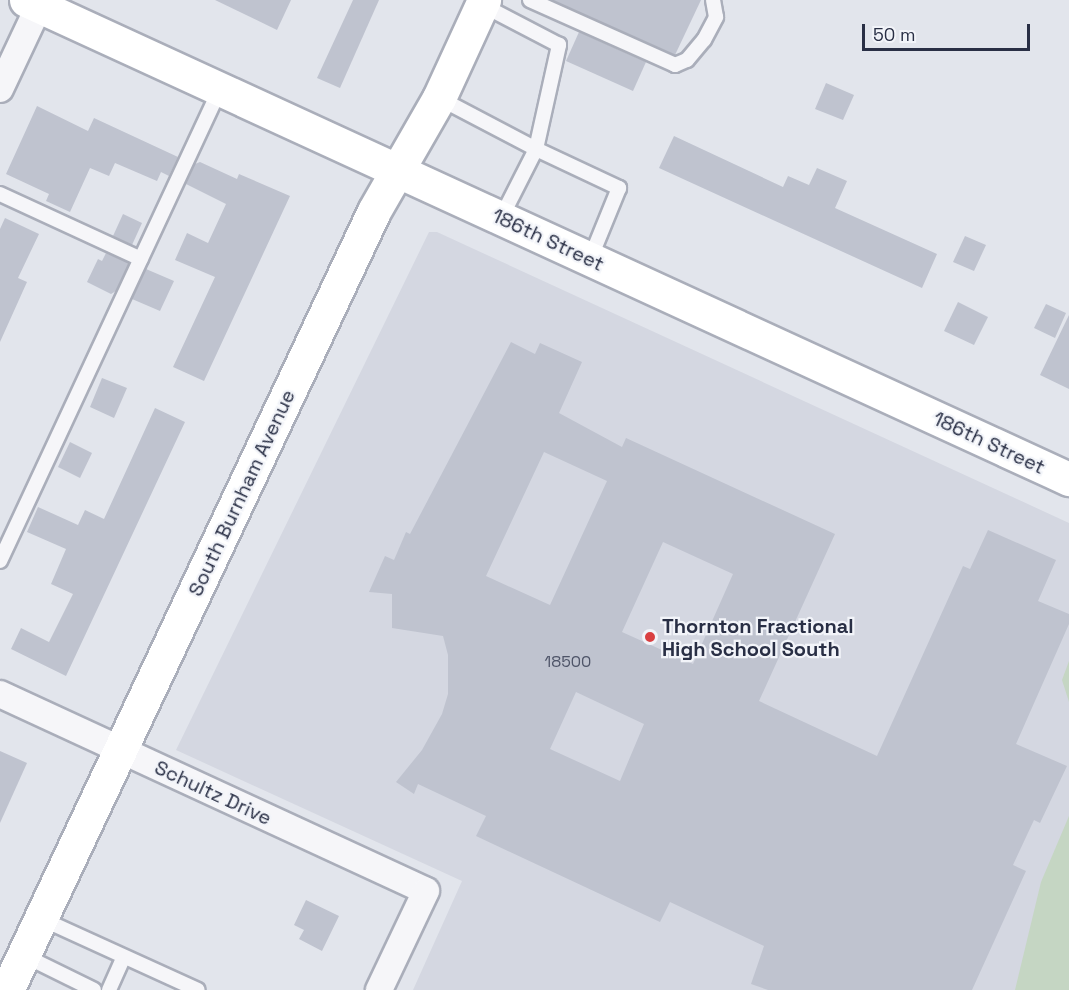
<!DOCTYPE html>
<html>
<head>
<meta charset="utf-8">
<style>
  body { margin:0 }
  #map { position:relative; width:1069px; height:990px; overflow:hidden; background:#e2e5ec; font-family:"Space Grotesk",sans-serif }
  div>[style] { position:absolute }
  .built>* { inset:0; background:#d4d7e1 }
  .green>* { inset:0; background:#c5d6c3 }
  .building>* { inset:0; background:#bfc3cf }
  .roads { filter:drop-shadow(2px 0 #aaaeba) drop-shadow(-2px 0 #aaaeba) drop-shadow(0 2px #aaaeba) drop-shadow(0 -2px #aaaeba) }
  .lane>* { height:14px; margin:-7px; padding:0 7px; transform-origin:7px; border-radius:7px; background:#f6f6f9 }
  .street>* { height:26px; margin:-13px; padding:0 13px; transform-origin:13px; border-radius:13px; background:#f6f6f9 }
  .secondary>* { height:33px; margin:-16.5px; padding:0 16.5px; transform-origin:16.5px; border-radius:16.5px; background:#fff }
  .dots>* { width:16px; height:16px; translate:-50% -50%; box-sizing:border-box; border:3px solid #f2f4f9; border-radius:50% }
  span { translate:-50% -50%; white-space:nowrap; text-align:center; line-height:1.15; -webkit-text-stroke:4.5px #f2f4f9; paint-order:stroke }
  .number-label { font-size:16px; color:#4e5468 }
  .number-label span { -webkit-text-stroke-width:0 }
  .street-label { font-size:20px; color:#292f45 }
  .poi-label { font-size:20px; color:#292f45; font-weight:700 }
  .left { translate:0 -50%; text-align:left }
  .scale { position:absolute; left:862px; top:24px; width:168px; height:27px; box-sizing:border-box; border:3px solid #292f45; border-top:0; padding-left:8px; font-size:18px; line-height:21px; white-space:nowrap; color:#292f45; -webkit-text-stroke:4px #f2f4f9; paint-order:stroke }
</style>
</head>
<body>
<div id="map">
  <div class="built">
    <div style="clip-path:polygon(429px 232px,437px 232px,1069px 523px,1069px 990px,413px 990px,462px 881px,176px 750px)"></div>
  </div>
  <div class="green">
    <div style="clip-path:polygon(1069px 661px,1069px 702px,1062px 680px)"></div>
    <div style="clip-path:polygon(1069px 816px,1069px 990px,1015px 990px,1041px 882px)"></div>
  </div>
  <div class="building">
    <div style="clip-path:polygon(215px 0,291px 0,277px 30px)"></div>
    <div style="clip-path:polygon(353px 0,379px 0,340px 88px,317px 78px)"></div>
    <div style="clip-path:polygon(552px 0,701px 0,675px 55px)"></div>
    <div style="clip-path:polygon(579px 32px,646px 62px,633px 91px,566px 61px)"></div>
    <div style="clip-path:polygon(826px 83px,854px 95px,843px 120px,815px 109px)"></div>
    <div style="clip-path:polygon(37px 106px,88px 131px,94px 118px,178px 157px,169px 176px,161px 172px,157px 181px,115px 163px,109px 176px,90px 168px,70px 212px,46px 201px,49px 194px,6px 174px)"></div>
    <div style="clip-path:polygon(674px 136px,783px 187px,788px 176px,809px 185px,817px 168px,847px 181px,835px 208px,937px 254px,922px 288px,659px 168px)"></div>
    <div style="clip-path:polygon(200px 162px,237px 179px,239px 174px,290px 196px,204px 381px,173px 367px,215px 277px,175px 260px,187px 233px,208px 243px,226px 204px,186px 184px,195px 164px)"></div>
    <div style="clip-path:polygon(123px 214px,142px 223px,132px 245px,113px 236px)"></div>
    <div style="clip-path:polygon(5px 218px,39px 234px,18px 278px,27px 282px,0 342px,0 229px)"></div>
    <div style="clip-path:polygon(965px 236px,986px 245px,974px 271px,953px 262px)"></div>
    <div style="clip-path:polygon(106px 253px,129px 263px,116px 291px,111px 294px,87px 282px,98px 259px,102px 261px)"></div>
    <div style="clip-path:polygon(146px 269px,174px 281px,160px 311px,132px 299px)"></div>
    <div style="clip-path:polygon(958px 302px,988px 317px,974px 345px,944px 331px)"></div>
    <div style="clip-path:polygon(1046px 304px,1066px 313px,1055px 338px,1034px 328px)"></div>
    <div style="clip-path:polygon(1069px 315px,1069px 389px,1040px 375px)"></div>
    <div style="clip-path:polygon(evenodd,511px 342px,535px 354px,540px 343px,582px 362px,559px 413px,622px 447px,626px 438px,835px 534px,759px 701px,877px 756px,963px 566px,970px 569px,988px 530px,1056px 560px,1038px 601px,1069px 614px,1069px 624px,1016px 744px,1067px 766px,1040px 823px,1034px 820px,1013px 865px,1026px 871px,972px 990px,768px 990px,751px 984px,764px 946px,670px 902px,660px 922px,476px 836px,486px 816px,418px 784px,414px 794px,396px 782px,422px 750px,442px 714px,448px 694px,448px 655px,443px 636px,392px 628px,392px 594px,369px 592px,385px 556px,394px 560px,406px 532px,410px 534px,511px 342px,544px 452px,607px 481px,550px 605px,486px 576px,544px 452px,511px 342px,663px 542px,733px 574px,693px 664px,622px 632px,663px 542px,511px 342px,576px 692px,644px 724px,620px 781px,550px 749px,576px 692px)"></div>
    <div style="clip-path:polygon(102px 378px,127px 388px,114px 418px,90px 407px)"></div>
    <div style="clip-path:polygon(155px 408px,185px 422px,66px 676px,11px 649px,21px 628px,49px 642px,73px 594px,51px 584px,66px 549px,27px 532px,38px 507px,78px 525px,85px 510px,104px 519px)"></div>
    <div style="clip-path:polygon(70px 442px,92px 453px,80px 478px,58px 467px)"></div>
    <div style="clip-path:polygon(0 751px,27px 763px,0 823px)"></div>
    <div style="clip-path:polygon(306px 900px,339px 916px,322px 951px,299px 939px,304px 930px,294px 925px)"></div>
  </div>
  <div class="roads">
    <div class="lane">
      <div style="left:530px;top:0;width:159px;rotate:24.1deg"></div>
      <div style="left:675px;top:65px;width:13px;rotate:-23deg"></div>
      <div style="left:687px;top:60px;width:26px;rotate:-50deg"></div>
      <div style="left:704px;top:40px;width:26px;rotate:-62deg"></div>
      <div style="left:716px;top:17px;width:17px;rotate:-100deg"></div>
      <div style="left:439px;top:98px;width:110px;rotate:27.7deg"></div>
      <div style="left:536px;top:149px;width:107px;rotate:-77.5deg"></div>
      <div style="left:559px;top:45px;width:87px;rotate:-152.5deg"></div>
      <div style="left:0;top:194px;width:155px;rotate:24.7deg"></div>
      <div style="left:501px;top:218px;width:77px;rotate:-63.1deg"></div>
      <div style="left:536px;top:149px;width:92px;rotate:25.2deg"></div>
      <div style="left:619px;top:188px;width:77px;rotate:112.2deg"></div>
      <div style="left:0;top:561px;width:521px;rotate:-65.01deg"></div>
      <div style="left:42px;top:919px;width:171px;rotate:24.5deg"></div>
      <div style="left:23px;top:955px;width:79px;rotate:26.2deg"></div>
      <div style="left:109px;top:990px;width:36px;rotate:-66deg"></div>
    </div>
    <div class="street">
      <div style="left:0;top:89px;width:92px;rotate:-64.8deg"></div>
      <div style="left:0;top:694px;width:469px;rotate:24.8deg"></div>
      <div style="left:426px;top:891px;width:110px;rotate:115.4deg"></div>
    </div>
    <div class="secondary">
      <div style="left:26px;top:0;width:1148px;rotate:24.67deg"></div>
      <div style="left:7px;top:990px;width:861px;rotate:-64.77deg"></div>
      <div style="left:374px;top:211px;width:130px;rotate:-60.1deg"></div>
      <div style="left:439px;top:98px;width:108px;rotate:-65.3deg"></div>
    </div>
  </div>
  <div class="dots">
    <div style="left:650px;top:637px;background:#d93f41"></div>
  </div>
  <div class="number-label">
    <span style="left:568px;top:662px">18500</span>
  </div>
  <div class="street-label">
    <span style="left:548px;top:240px;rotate:25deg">186th Street</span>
    <span style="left:989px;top:443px;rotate:25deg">186th Street</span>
    <span style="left:242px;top:493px;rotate:-65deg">South Burnham Avenue</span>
    <span style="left:213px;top:793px;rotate:25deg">Schultz Drive</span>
  </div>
  <div class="poi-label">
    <span class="left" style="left:662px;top:638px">Thornton Fractional<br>High School South</span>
  </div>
  <div class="scale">50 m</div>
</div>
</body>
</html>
